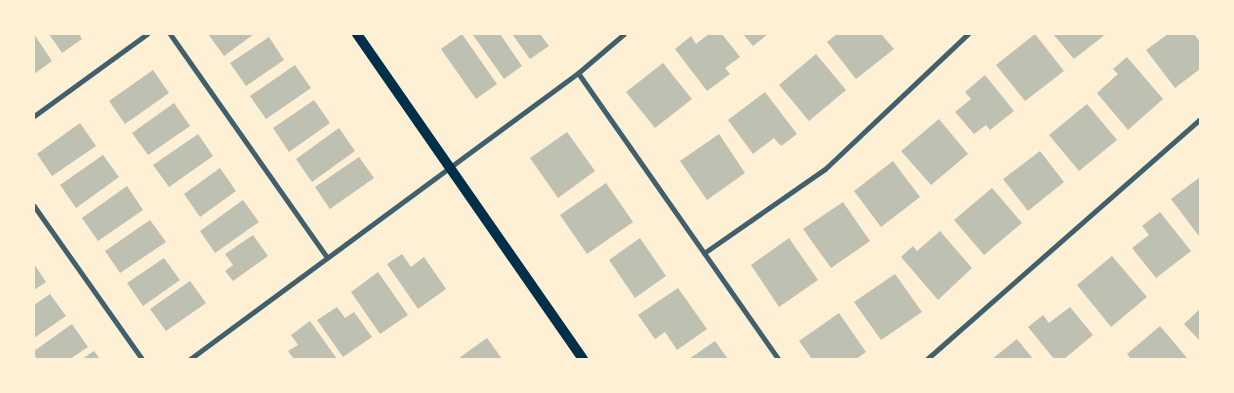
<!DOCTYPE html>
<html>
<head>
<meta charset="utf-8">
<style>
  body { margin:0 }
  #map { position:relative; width:1234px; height:393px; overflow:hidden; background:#fdf0d5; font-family:"Alegreya Sans",sans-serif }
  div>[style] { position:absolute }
  .building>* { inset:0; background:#bec0b2 }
  .minor>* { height:5px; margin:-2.5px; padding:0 2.5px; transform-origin:2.5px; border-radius:2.5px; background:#3f606c }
  .secondary>* { height:10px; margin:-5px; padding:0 5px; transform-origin:5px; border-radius:5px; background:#003049 }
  span { translate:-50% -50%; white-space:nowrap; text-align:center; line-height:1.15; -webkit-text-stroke:5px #fdf0d5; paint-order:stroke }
  .frame { position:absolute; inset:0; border:35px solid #fdf0d5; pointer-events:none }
</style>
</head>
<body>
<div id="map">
  <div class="building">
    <div style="clip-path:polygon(34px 34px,52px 61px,34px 74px)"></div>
    <div style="clip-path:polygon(49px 34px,79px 34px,82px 39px,62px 53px)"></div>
    <div style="clip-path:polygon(208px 34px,254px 34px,224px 56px)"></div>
    <div style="clip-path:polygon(462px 34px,497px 84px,476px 99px,441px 49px)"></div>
    <div style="clip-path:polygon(500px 34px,522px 66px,504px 79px,473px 35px)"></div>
    <div style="clip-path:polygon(512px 34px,540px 34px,549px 46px,530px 59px)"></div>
    <div style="clip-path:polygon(709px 34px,722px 34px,740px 57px,725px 68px,730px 74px,707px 91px,675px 49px,691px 36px,696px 44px)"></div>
    <div style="clip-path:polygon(743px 34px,768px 34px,753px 46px)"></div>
    <div style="clip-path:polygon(837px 34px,881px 34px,894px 49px,856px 79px,827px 42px)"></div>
    <div style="clip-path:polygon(1035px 34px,1064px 71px,1025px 101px,996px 65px)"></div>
    <div style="clip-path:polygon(1053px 34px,1106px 34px,1074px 59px)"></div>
    <div style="clip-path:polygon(1168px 34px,1194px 34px,1200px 42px,1200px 69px,1175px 88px,1146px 50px)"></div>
    <div style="clip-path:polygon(269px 37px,284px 60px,246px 86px,230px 63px)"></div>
    <div style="clip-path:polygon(816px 54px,846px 90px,809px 121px,779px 85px)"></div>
    <div style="clip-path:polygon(1127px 57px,1163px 99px,1128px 130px,1097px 93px,1118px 74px,1113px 69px)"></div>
    <div style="clip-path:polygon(663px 63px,692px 99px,655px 128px,626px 92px)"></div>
    <div style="clip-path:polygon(295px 65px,311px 88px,266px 119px,250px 96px)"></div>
    <div style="clip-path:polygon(153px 70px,169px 93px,125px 124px,109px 101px)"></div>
    <div style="clip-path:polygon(985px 75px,1014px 111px,990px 130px,986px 125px,974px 134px,955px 112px,971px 99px,965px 92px)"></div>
    <div style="clip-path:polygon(765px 92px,797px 134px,781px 146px,774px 138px,753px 154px,728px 120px)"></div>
    <div style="clip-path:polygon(314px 100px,330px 123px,289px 152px,273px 128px)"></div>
    <div style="clip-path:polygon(174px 103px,190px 126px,148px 155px,132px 133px)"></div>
    <div style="clip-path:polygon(1087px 104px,1117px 140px,1079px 171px,1049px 135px)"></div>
    <div style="clip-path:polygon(939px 119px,968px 154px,931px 185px,901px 151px)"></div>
    <div style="clip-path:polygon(80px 123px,96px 146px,52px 176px,37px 154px)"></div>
    <div style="clip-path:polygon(339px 128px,355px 151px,312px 182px,296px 159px)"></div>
    <div style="clip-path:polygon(567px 132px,595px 171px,558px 198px,530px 158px)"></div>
    <div style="clip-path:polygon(198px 134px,213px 156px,169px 187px,153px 165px)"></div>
    <div style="clip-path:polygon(719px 134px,745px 173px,707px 200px,680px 161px)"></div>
    <div style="clip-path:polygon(1040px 151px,1064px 182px,1028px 211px,1003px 179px)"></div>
    <div style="clip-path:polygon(103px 155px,119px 177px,76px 208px,60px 185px)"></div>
    <div style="clip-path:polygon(359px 157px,374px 178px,330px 209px,315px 187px)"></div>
    <div style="clip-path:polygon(893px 161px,920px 197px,881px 227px,854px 191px)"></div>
    <div style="clip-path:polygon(220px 168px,236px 191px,200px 217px,184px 194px)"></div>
    <div style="clip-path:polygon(1200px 177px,1200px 235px,1199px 236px,1171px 199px)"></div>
    <div style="clip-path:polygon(606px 183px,633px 222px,587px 254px,560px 215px)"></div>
    <div style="clip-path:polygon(127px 186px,143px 210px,98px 241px,82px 218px)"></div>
    <div style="clip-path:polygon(992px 188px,1022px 223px,984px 255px,954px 220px)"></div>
    <div style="clip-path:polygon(243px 200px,259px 222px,215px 253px,200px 231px)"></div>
    <div style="clip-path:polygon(843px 202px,870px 241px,831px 268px,803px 229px)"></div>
    <div style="clip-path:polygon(1160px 212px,1191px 251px,1156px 278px,1132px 248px,1149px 235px,1142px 226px)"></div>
    <div style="clip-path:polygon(150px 220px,166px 242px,120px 273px,105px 251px)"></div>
    <div style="clip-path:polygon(940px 231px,972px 268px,938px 300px,901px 257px,913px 246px,917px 251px)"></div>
    <div style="clip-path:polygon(253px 235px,268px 256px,233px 281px,225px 271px,233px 265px,225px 254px)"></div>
    <div style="clip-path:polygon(640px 238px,666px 276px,635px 298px,609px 260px)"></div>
    <div style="clip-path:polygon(789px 238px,818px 280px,779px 307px,751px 265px)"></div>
    <div style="clip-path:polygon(402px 254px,411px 267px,424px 257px,446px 289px,418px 309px,387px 264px)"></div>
    <div style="clip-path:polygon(1112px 256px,1147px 297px,1111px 327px,1077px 285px)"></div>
    <div style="clip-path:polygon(164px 258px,180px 280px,143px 306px,127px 283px)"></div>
    <div style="clip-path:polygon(34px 264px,46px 282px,34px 290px)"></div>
    <div style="clip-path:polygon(378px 272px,408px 315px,380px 334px,351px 292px)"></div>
    <div style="clip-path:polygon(895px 274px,922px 312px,881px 340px,854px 302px)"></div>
    <div style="clip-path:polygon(190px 281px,206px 303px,166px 331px,150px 309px)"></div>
    <div style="clip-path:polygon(678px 288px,707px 329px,677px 350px,665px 332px,655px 339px,638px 315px)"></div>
    <div style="clip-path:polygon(50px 294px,66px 316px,34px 338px,34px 305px)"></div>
    <div style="clip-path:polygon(337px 307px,345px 318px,354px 312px,372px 337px,343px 357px,317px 320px)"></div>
    <div style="clip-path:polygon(1070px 307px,1093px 335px,1064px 359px,1054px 359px,1028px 327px,1043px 315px,1049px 323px)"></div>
    <div style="clip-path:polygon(1200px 309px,1200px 341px,1184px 324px)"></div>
    <div style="clip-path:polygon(839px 313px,866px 352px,856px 359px,812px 359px,799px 341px)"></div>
    <div style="clip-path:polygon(310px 321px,337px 359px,294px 359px,288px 351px,298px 345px,291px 335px)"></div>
    <div style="clip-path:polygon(72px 324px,88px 347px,70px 359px,36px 359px,34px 351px)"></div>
    <div style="clip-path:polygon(1160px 326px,1188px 359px,1131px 359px,1127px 354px)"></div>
    <div style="clip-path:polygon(487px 338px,502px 359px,460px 359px,459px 358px)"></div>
    <div style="clip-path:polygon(1017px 339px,1033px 359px,992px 359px)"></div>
    <div style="clip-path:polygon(715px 341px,728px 359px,689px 359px)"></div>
    <div style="clip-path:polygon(94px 351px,100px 359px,82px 359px)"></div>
  </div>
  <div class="minor">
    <div style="left:170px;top:34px;width:273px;rotate:54.9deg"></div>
    <div style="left:578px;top:73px;width:349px;rotate:55deg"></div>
    <div style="left:34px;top:116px;width:140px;rotate:-36deg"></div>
    <div style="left:34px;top:206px;width:187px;rotate:54.8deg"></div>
    <div style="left:704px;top:253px;width:147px;rotate:-34.8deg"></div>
    <div style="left:825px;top:169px;width:197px;rotate:-43.4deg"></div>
    <div style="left:190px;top:359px;width:482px;rotate:-36.4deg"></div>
    <div style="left:578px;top:73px;width:60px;rotate:-40.3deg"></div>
    <div style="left:927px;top:359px;width:363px;rotate:-41.3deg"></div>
  </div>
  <div class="secondary">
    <div style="left:357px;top:34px;width:396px;rotate:55.2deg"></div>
  </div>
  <div class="frame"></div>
</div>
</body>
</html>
